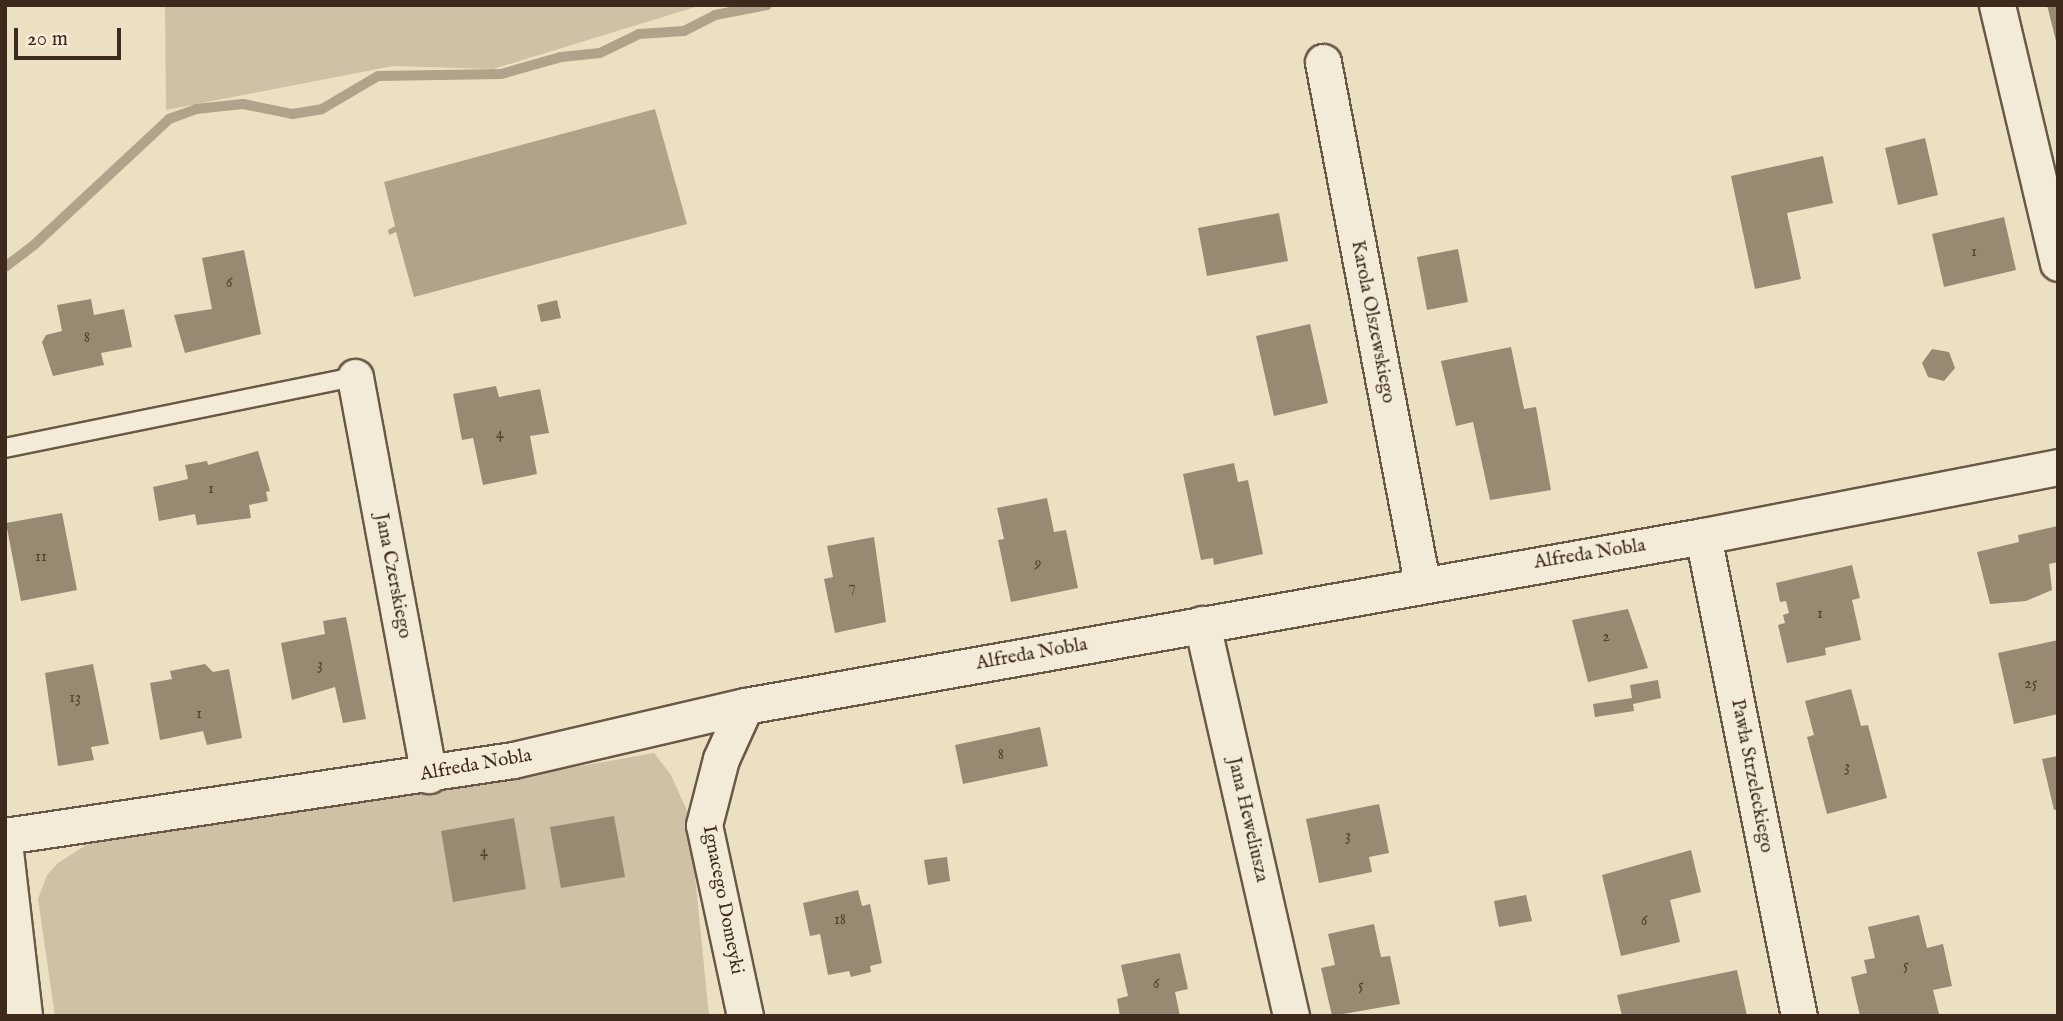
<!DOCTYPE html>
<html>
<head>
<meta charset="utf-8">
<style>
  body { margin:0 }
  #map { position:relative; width:2063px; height:1021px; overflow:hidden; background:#ece0c2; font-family:"IM FELL English",serif }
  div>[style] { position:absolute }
  .green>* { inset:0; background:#cec1a6 }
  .water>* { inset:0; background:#b1a28a }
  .stream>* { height:10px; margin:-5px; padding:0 5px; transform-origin:5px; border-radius:5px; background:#b1a28a }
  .building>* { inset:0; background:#988972 }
  .roads { filter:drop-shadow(2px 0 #6a5846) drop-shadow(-2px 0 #6a5846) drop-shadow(0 2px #6a5846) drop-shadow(0 -2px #6a5846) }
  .lane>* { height:18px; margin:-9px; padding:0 9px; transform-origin:9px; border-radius:9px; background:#f3ebd7 }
  .street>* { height:35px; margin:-17.5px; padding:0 17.5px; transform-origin:17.5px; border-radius:17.5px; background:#f3ebd7 }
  span { translate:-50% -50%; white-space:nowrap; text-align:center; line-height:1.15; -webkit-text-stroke:5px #f3ebd7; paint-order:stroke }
  .number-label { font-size:16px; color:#544232 }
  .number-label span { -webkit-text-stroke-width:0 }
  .street-label { font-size:19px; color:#3e2a1c }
  .frame { position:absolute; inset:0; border:7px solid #3e2a1c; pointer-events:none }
  .scale { position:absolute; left:14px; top:28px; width:107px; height:32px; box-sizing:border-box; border:4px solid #3e2a1c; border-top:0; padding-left:9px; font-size:21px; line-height:24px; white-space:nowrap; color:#3e2a1c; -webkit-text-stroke:5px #f3ebd7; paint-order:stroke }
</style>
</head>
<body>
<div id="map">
  <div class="green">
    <div style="clip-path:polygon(165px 5px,702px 5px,493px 69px,393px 66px,166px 110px)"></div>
    <div style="clip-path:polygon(654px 753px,671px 775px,689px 815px,709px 1016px,55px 1016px,38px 899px,47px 875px,58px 863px,91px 842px,433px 792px)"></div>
  </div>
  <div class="water">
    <div style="clip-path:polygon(655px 109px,687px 224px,414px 297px,396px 232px,389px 235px,388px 230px,395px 226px,384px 182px)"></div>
  </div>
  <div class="stream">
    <div style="left:5px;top:267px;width:36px;rotate:-37deg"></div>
    <div style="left:34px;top:245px;width:185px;rotate:-43deg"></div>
    <div style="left:169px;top:119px;width:29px;rotate:-20deg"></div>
    <div style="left:196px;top:109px;width:47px;rotate:-6.1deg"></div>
    <div style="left:243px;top:104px;width:50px;rotate:11.5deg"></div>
    <div style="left:292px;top:114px;width:30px;rotate:-9deg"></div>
    <div style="left:322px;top:109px;width:65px;rotate:-30.5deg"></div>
    <div style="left:378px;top:76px;width:123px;rotate:-0.9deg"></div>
    <div style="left:501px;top:74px;width:62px;rotate:-15.8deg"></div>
    <div style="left:561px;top:57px;width:39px;rotate:-6deg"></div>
    <div style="left:600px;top:53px;width:43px;rotate:-26deg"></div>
    <div style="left:639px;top:34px;width:45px;rotate:-3.8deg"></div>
    <div style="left:684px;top:31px;width:35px;rotate:-27deg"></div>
    <div style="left:715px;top:15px;width:53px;rotate:-10.9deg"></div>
  </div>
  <div class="building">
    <div style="clip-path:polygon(2047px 5px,2058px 5px,2058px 45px,2057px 45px)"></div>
    <div style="clip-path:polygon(1925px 138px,1938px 195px,1898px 205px,1885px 148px)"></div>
    <div style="clip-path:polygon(1823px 156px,1833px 203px,1787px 213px,1801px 279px,1755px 289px,1731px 176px)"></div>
    <div style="clip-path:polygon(1279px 213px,1288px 261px,1207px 276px,1198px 228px)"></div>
    <div style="clip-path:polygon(2004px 217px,2016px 270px,1944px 287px,1932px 234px)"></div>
    <div style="clip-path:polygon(1458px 249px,1468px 302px,1427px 310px,1417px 257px)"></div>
    <div style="clip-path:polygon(244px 250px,261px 334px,185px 353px,174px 315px,212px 309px,202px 258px)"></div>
    <div style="clip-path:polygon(91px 299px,94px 315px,124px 309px,132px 347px,101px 353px,104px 365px,53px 376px,42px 342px,46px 335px,62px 331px,57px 305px)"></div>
    <div style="clip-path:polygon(557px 300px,561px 318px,541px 322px,537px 305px)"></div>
    <div style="clip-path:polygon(1310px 324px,1328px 403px,1274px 416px,1256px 336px)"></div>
    <div style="clip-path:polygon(1511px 347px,1524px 409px,1536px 407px,1551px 490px,1490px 500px,1473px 422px,1456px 426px,1441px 361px)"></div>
    <div style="clip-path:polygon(1932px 349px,1949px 352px,1955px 368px,1944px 381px,1928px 377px,1922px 363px)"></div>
    <div style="clip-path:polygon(496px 386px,499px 397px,540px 389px,549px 433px,530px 436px,537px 474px,483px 485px,473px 438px,462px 440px,453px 394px)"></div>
    <div style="clip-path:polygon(258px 451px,270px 491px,266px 492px,268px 501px,249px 505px,251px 518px,197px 525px,195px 514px,159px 521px,153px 487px,188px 479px,185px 465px,207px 461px,208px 465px)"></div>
    <div style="clip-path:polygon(1234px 463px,1238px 482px,1248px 480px,1263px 554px,1214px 565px,1213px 558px,1201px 560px,1183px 474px)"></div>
    <div style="clip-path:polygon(1047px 498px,1054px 532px,1066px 530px,1078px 588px,1011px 602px,998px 540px,1004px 539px,997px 508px)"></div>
    <div style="clip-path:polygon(62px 513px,77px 590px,21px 601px,6px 523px)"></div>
    <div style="clip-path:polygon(2058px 526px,2058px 562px,2049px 564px,2052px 590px,2026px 601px,1990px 604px,1977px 552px,2019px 542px,2018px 535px)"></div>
    <div style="clip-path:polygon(874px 537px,886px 622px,835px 633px,824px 579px,833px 577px,827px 546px)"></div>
    <div style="clip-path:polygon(1852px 565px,1860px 598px,1852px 600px,1861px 640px,1825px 648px,1826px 655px,1787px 663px,1778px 625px,1785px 623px,1783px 615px,1789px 613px,1786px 601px,1780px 602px,1776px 583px)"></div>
    <div style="clip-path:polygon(1628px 609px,1648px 668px,1588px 682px,1572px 620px)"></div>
    <div style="clip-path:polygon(346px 617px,366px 719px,343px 723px,335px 687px,292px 700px,281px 643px,325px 634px,323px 621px)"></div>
    <div style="clip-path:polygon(2058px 640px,2058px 714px,2014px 724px,1998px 653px)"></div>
    <div style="clip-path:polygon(93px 664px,109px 744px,91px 747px,94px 760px,58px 766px,45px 673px)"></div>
    <div style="clip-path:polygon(205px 664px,213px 672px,229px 669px,242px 738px,207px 745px,203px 731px,160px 740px,150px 683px,172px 679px,170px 671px)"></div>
    <div style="clip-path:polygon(1658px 680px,1661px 698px,1633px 704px,1634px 711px,1595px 717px,1593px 704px,1632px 698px,1630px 685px)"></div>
    <div style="clip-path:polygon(1851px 689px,1861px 726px,1868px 725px,1887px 798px,1827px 814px,1807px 737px,1814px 735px,1805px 701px)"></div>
    <div style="clip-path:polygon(1040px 727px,1048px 766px,963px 784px,955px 745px)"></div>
    <div style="clip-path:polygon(2058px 756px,2058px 809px,2054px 810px,2042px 759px)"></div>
    <div style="clip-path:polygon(1379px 804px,1389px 853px,1369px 857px,1372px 872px,1319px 883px,1306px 819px)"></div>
    <div style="clip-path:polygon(614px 816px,625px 877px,561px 888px,550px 827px)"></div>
    <div style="clip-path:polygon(514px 818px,526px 889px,453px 902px,441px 831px)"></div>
    <div style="clip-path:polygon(1691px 850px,1701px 892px,1670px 900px,1680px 942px,1621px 956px,1602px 875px)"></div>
    <div style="clip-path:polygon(947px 857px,950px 881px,928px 885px,924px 860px)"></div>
    <div style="clip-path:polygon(858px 890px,862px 906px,870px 904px,882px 963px,870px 966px,871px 972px,851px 977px,849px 971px,828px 975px,820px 934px,810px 936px,803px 903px)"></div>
    <div style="clip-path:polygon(1526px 895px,1532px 921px,1499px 927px,1494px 901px)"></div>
    <div style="clip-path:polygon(1919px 915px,1927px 948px,1943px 944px,1952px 986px,1933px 990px,1939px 1014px,1860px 1016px,1851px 977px,1867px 973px,1864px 960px,1875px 958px,1868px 927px)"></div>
    <div style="clip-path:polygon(1374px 924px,1381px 957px,1390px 956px,1400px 1004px,1332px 1016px,1321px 968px,1335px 965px,1328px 934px)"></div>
    <div style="clip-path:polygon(1180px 953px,1188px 989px,1175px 992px,1180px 1016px,1120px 1016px,1117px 999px,1128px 996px,1121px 965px)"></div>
    <div style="clip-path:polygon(1737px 970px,1747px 1016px,1622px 1016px,1617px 995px)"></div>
  </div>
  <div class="roads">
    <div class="lane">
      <div style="left:5px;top:448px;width:357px;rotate:-11.5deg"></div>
    </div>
    <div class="street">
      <div style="left:1997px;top:5px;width:265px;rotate:76.7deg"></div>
      <div style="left:1323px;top:62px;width:530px;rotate:79.24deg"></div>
      <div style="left:355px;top:377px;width:405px;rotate:79.5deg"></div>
      <div style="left:1703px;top:536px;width:490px;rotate:78.7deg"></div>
      <div style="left:1202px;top:624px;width:402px;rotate:77.2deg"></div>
      <div style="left:5px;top:836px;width:514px;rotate:-8.51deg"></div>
      <div style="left:513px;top:760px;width:238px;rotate:-13.1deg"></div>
      <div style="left:745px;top:706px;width:973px;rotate:-10.06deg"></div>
      <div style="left:1703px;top:536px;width:362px;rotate:-11deg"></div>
      <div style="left:5px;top:851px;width:166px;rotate:83.4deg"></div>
      <div style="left:745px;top:1016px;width:195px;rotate:-102.1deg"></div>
      <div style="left:704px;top:825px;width:68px;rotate:-75.6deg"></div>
      <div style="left:721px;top:759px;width:58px;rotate:-65.6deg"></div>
    </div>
  </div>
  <div class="number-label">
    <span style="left:1974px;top:252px">1</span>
    <span style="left:229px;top:283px">6</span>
    <span style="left:87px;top:338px">8</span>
    <span style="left:500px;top:434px">4</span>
    <span style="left:211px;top:489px">1</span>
    <span style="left:41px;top:557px">11</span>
    <span style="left:1038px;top:564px">9</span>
    <span style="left:852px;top:587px">7</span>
    <span style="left:1820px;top:614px">1</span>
    <span style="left:1606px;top:637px">2</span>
    <span style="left:320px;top:665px">3</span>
    <span style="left:2031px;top:684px">25</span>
    <span style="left:75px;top:698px">13</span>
    <span style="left:199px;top:714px">1</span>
    <span style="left:1001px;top:755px">8</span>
    <span style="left:1847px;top:767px">3</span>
    <span style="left:1348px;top:836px">3</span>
    <span style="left:484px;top:852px">4</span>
    <span style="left:840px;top:920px">18</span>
    <span style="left:1644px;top:921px">6</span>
    <span style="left:1906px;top:966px">5</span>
    <span style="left:1156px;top:984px">6</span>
    <span style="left:1361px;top:986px">5</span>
  </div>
  <div class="street-label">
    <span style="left:1372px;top:322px;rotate:79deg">Karola Olszewskiego</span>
    <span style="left:1590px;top:555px;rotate:-9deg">Alfreda Nobla</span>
    <span style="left:392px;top:576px;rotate:79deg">Jana Czerskiego</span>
    <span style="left:1032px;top:655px;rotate:-10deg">Alfreda Nobla</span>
    <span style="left:476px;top:766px;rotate:-10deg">Alfreda Nobla</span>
    <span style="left:1751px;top:776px;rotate:79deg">Pawła Strzeleckiego</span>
    <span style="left:1247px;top:820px;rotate:77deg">Jana Heweliusza</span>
    <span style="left:722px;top:900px;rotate:79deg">Ignacego Domeyki</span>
  </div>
  <div class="frame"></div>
  <div class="scale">20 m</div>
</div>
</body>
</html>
